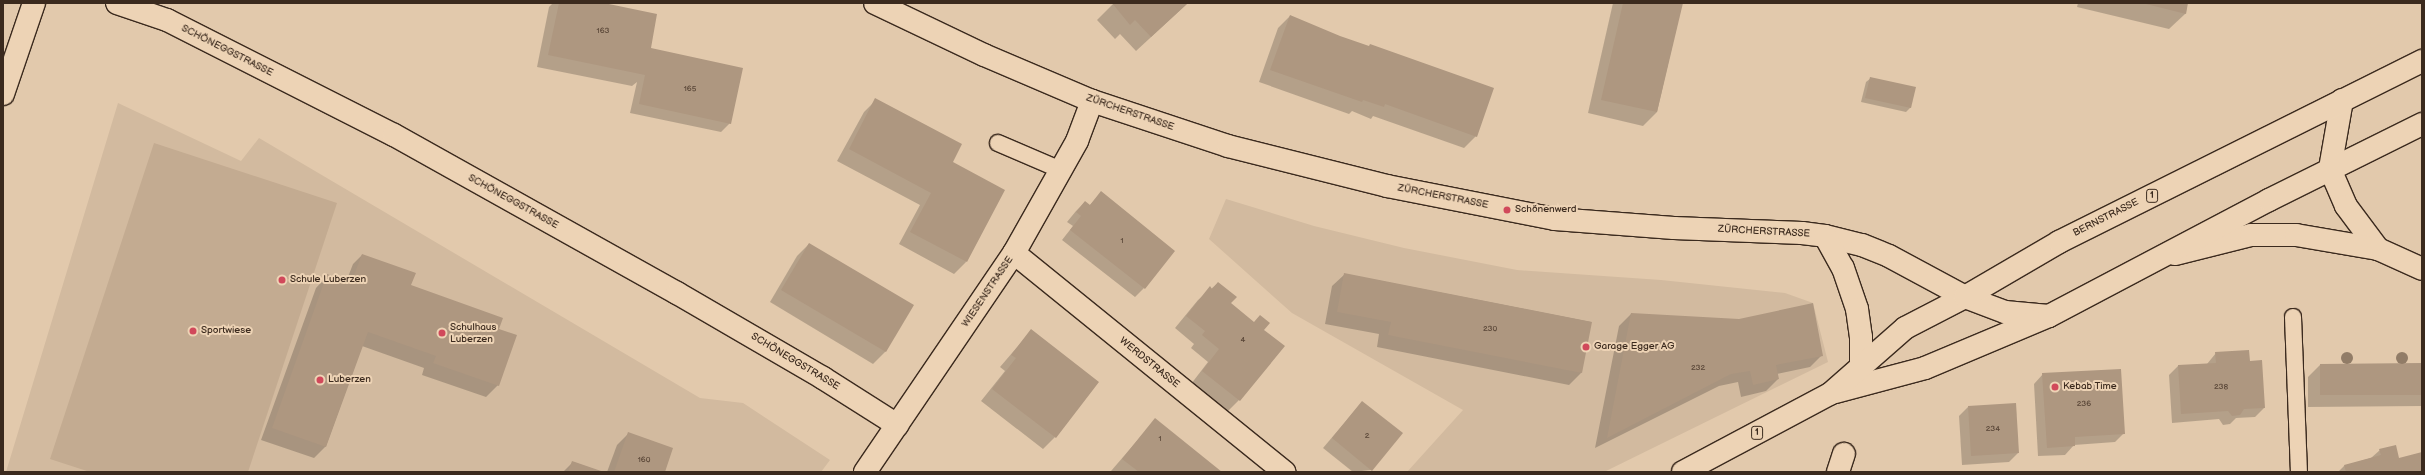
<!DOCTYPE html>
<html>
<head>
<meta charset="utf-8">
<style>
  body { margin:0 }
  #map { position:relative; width:2425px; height:475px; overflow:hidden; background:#e2c9ac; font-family:"Balsamiq Sans",sans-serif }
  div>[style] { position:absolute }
  .built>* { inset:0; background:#d2ba9f }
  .green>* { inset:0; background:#c3ab91 }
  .shadow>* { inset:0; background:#0003 }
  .building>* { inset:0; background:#ae9780 }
  .roads { filter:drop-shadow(1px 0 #3b2a1e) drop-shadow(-1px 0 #3b2a1e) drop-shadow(0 1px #3b2a1e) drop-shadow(0 -1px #3b2a1e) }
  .lane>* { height:16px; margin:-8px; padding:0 8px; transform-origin:8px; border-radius:8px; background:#edd3b5 }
  .street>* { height:22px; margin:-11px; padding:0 11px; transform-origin:11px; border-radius:11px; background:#edd3b5 }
  .secondary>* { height:22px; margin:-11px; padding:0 11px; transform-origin:11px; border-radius:11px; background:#edd3b5 }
  .primary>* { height:22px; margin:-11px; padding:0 11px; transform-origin:11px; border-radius:11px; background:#edd3b5 }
  .highway>* { height:22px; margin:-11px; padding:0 11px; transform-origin:11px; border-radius:11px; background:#edd3b5 }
  .trees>* { width:12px; height:12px; margin:-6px; border-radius:50%; background:#917c67 }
  .dots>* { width:11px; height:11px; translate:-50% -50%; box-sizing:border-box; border:2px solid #edd3b5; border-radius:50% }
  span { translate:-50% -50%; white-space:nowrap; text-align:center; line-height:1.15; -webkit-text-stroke:4px #edd3b5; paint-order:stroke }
  .number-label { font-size:8px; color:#584536 }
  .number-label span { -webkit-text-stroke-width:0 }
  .shield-label span { padding:1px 3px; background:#edd3b5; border:1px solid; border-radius:3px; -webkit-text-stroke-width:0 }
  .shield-label { font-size:9px; color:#3b2a1e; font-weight:700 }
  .street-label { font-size:10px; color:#3b2a1e }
  .poi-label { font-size:10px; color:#3b2a1e }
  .left { translate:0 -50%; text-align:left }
  .frame { position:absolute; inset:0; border:4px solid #3b2a1e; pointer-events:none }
</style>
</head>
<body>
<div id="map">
  <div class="built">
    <div style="clip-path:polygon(118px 103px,241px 161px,259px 138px,700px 398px,743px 403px,830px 460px,821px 472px,6px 472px)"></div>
    <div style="clip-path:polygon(1226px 199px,1314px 226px,1404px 248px,1517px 270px,1661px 280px,1785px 293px,1813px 303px,1828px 362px,1604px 472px,1407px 472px,1463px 410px,1292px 313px,1209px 239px)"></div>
  </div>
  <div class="green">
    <div style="clip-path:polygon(154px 143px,337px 203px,248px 472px,90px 472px,50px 459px)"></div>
  </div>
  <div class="shadow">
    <div style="clip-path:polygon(553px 3px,599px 3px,649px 52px,730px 123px,721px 132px,630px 113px,637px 82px,632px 86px,537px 67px,549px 7px)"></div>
    <div style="clip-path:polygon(1114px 3px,1188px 3px,1136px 51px,1120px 34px,1115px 39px,1097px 20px)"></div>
    <div style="clip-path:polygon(1613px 3px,1682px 3px,1657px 112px,1643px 126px,1588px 113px)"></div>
    <div style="clip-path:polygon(2078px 3px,2187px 3px,2185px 14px,2169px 29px,2077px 7px)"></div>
    <div style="clip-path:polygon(1290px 16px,1476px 136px,1464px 148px,1373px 116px,1371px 119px,1352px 111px,1349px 114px,1259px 82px,1278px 28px)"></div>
    <div style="clip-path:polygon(1871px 78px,1911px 107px,1906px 112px,1861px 102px,1866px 82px)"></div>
    <div style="clip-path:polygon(876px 100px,952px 162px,966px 262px,954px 274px,899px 244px,920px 205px,837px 161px,864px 112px)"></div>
    <div style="clip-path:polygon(1101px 193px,1144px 288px,1135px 297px,1062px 240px,1073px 226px,1067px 222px,1076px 211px,1085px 202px,1089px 206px)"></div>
    <div style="clip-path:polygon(809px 244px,912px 305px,885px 352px,873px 364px,770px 302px,797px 256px)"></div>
    <div style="clip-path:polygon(362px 255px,410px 286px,498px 329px,498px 385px,486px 397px,422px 375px,424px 368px,362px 346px,326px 446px,314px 458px,261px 440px,316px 288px,327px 276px,346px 282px,353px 264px)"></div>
    <div style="clip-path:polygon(1345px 274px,1591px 322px,1581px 373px,1569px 385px,1377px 347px,1379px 334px,1325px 324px,1332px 286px)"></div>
    <div style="clip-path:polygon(1218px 283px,1230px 304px,1263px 330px,1239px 400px,1227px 412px,1191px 384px,1208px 362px,1191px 348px,1194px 344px,1175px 328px,1198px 300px)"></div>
    <div style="clip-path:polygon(1631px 314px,1822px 355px,1810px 367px,1777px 374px,1778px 379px,1766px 391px,1741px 397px,1738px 382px,1719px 386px,1595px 448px,1619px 326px)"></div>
    <div style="clip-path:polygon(1031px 331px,1055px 437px,1043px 449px,981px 401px,1005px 371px,1000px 367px)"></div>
    <div style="clip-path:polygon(2216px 353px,2249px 362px,2264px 408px,2255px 417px,2236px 418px,2230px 424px,2223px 425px,2219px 419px,2172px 423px,2169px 375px,2178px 366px,2207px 364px)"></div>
    <div style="clip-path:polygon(2422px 364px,2422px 406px,2308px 407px,2308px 377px,2320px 365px)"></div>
    <div style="clip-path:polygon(2043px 374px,2124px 433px,2115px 442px,2074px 445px,2065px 455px,2038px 456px,2034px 384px)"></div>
    <div style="clip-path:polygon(1362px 402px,1371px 470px,1353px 472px,1323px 448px)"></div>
    <div style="clip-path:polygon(1968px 407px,2018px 453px,2009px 462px,1962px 465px,1959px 416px)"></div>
    <div style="clip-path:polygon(1155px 420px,1221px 472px,1111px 471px)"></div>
    <div style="clip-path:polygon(629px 433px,663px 472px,607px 472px,617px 445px)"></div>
    <div style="clip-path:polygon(2380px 450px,2398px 460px,2422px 453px,2422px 472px,2338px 472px,2344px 466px,2371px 458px)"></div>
    <div style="clip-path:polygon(573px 462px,602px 472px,563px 472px)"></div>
  </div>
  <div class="building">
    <div style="clip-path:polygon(559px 3px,604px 3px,657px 14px,651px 48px,743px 68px,731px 124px,639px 104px,645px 75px,548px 55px)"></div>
    <div style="clip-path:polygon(1112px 3px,1188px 3px,1151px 37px,1135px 20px,1130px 25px)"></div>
    <div style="clip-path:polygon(1623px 3px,1683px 3px,1657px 112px,1601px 100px)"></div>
    <div style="clip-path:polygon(2142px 3px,2188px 3px,2186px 14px)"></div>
    <div style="clip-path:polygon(1290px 15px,1340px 36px,1369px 46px,1370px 44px,1494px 88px,1477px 137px,1385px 104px,1384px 107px,1363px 100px,1362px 102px,1270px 70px)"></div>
    <div style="clip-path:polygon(1870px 77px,1916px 87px,1911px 108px,1865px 98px)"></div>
    <div style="clip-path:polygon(875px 98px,962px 144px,953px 162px,1005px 190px,967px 262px,910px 232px,931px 193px,849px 149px)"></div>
    <div style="clip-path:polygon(1101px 191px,1175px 251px,1145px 289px,1070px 230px,1081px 216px,1076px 212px,1085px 201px,1090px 205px)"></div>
    <div style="clip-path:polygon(809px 243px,914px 305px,886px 352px,781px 290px)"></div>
    <div style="clip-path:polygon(362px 254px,416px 273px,411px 285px,503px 318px,499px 329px,517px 335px,499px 386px,433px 363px,436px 356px,368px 332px,326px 447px,272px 428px,327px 274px,351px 283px)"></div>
    <div style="clip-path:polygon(1344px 273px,1592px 322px,1582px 373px,1388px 335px,1391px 322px,1337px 312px)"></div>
    <div style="clip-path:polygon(1218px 282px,1237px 297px,1231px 303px,1254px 322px,1260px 315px,1270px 323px,1264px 330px,1285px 346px,1240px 401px,1202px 371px,1219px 349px,1202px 335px,1205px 331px,1186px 316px,1210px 286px,1212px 289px)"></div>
    <div style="clip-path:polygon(1813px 303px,1823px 356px,1776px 365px,1779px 379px,1753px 385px,1750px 371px,1731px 374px,1607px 438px,1631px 313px,1739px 319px)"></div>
    <div style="clip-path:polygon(1031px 329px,1099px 382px,1056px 438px,992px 389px,1016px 358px,1011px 355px)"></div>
    <div style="clip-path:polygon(2249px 350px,2250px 361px,2262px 360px,2265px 408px,2244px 409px,2240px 415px,2232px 416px,2228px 411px,2181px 414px,2178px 365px,2216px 363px,2215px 352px)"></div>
    <div style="clip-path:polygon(2422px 363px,2422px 395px,2320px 395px,2320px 364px)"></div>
    <div style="clip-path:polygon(2121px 369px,2125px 434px,2075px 437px,2075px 446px,2047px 448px,2042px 373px)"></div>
    <div style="clip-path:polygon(1362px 401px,1403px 433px,1372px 471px,1332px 438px)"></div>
    <div style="clip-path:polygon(2016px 403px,2019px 453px,1971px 456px,1968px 406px)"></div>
    <div style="clip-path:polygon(1155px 418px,1222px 472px,1139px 472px,1122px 459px)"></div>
    <div style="clip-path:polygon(628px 432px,673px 448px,665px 472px,614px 472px)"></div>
    <div style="clip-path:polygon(2396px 445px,2399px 458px,2422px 452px,2422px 472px,2346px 472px,2344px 465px,2381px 455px,2379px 449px)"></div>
    <div style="clip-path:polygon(572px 461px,604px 472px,568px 472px)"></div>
  </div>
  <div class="roads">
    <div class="lane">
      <div style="left:998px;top:143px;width:69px;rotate:23.2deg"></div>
      <div style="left:2293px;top:317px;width:155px;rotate:87.8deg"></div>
    </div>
    <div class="street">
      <div style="left:117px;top:3px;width:53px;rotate:18.8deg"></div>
      <div style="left:167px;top:20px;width:254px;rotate:26.9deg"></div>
      <div style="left:394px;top:135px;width:324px;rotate:29.2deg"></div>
      <div style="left:677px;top:293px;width:169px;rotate:30.2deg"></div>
      <div style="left:823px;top:378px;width:88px;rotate:32.4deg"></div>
      <div style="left:1014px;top:253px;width:348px;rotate:39deg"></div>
      <div style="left:865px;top:472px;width:265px;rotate:-55.8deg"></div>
      <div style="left:1014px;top:253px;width:129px;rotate:-60.6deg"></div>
      <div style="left:1077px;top:141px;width:43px;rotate:-69.4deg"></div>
      <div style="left:1838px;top:472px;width:19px;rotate:-72deg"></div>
    </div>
    <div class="secondary">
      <div style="left:875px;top:3px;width:121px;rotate:25.5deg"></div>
      <div style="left:984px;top:55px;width:117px;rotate:23.1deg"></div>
      <div style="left:1092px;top:101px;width:143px;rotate:18.3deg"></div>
      <div style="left:1228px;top:146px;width:164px;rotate:14.1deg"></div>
      <div style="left:1387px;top:186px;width:171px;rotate:11.1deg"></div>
      <div style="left:1555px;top:219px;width:119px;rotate:4.3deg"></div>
      <div style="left:1674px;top:228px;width:128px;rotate:2.2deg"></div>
      <div style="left:1802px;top:233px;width:23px;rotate:7deg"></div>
      <div style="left:1825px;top:236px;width:38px;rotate:14deg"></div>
      <div style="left:1862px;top:245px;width:29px;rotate:22deg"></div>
      <div style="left:1889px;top:256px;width:86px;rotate:28.3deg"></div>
      <div style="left:1965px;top:297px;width:43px;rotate:20.6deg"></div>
      <div style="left:2005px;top:312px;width:44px;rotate:5.2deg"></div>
      <div style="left:2342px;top:100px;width:70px;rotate:99.9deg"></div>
      <div style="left:2330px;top:169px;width:40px;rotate:66.6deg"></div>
      <div style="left:2346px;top:206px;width:54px;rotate:53.3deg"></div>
      <div style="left:1825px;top:236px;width:37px;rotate:61deg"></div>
      <div style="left:1843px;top:268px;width:43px;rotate:71.1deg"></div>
      <div style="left:1857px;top:309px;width:28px;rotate:82deg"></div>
      <div style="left:1861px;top:337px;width:29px;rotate:90deg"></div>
      <div style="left:2175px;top:254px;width:78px;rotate:-14deg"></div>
      <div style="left:2251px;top:235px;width:45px"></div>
      <div style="left:2296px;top:235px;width:83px;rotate:9.7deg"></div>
      <div style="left:2378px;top:249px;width:48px;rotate:24.4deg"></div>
    </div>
    <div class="primary">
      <div style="left:1835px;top:392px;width:93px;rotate:-14.9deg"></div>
      <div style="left:1925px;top:368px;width:134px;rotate:-22.8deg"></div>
      <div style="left:2049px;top:316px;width:249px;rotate:-27.8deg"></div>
      <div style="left:2269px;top:200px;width:171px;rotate:-26.4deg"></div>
      <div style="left:1683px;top:472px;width:166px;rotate:-28deg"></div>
      <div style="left:1830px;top:394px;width:100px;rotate:-41.3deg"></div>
      <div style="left:1905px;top:328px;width:68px;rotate:-27.3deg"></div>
      <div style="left:1965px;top:297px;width:109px;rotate:-30.3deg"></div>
      <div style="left:2059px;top:242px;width:406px;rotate:-26.5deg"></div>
    </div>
    <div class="highway">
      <div style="left:3px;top:94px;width:96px;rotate:-71.2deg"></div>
    </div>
  </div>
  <div class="trees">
    <div style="left:2347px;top:358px"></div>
    <div style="left:2402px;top:358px"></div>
  </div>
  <div class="dots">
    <div style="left:1507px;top:210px;background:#d1495b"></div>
    <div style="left:282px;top:280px;background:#d1495b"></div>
    <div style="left:193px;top:331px;background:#d1495b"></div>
    <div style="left:442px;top:333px;background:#d1495b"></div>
    <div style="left:1586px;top:347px;background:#d1495b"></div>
    <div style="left:320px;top:380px;background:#d1495b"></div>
    <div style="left:2055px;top:387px;background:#d1495b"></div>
  </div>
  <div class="number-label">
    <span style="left:603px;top:31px">163</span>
    <span style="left:690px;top:89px">165</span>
    <span style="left:1122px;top:241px">1</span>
    <span style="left:1490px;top:329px">230</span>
    <span style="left:1243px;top:340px">4</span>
    <span style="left:1698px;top:368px">232</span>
    <span style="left:2221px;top:387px">238</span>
    <span style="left:2084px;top:404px">236</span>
    <span style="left:1993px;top:429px">234</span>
    <span style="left:1367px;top:436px">2</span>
    <span style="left:1160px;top:439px">1</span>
    <span style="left:644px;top:460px">160</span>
  </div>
  <div class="shield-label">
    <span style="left:2152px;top:196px">1</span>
    <span style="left:1757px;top:433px">1</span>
  </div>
  <div class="street-label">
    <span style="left:227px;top:51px;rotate:27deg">SCHÖNEGGSTRASSE</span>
    <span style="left:1130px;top:113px;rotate:19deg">ZÜRCHERSTRASSE</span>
    <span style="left:1443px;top:197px;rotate:11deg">ZÜRCHERSTRASSE</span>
    <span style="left:513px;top:202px;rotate:29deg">SCHÖNEGGSTRASSE</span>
    <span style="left:2106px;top:218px;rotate:-27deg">BERNSTRASSE</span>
    <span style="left:1764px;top:232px;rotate:3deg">ZÜRCHERSTRASSE</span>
    <span style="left:988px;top:292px;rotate:-56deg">WIESENSTRASSE</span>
    <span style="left:795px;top:362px;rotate:31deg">SCHÖNEGGSTRASSE</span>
    <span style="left:1149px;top:363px;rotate:39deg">WERDSTRASSE</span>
  </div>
  <div class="poi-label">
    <span class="left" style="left:1515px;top:210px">Schönenwerd</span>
    <span class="left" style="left:290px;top:280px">Schule Luberzen</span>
    <span class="left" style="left:450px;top:333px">Schulhaus<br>Luberzen</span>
    <span class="left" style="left:201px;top:331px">Sportwiese</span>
    <span class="left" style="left:1594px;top:347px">Garage Egger AG</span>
    <span class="left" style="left:328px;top:380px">Luberzen</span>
    <span class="left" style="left:2063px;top:387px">Kebab Time</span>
  </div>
  <div class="frame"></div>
</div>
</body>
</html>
